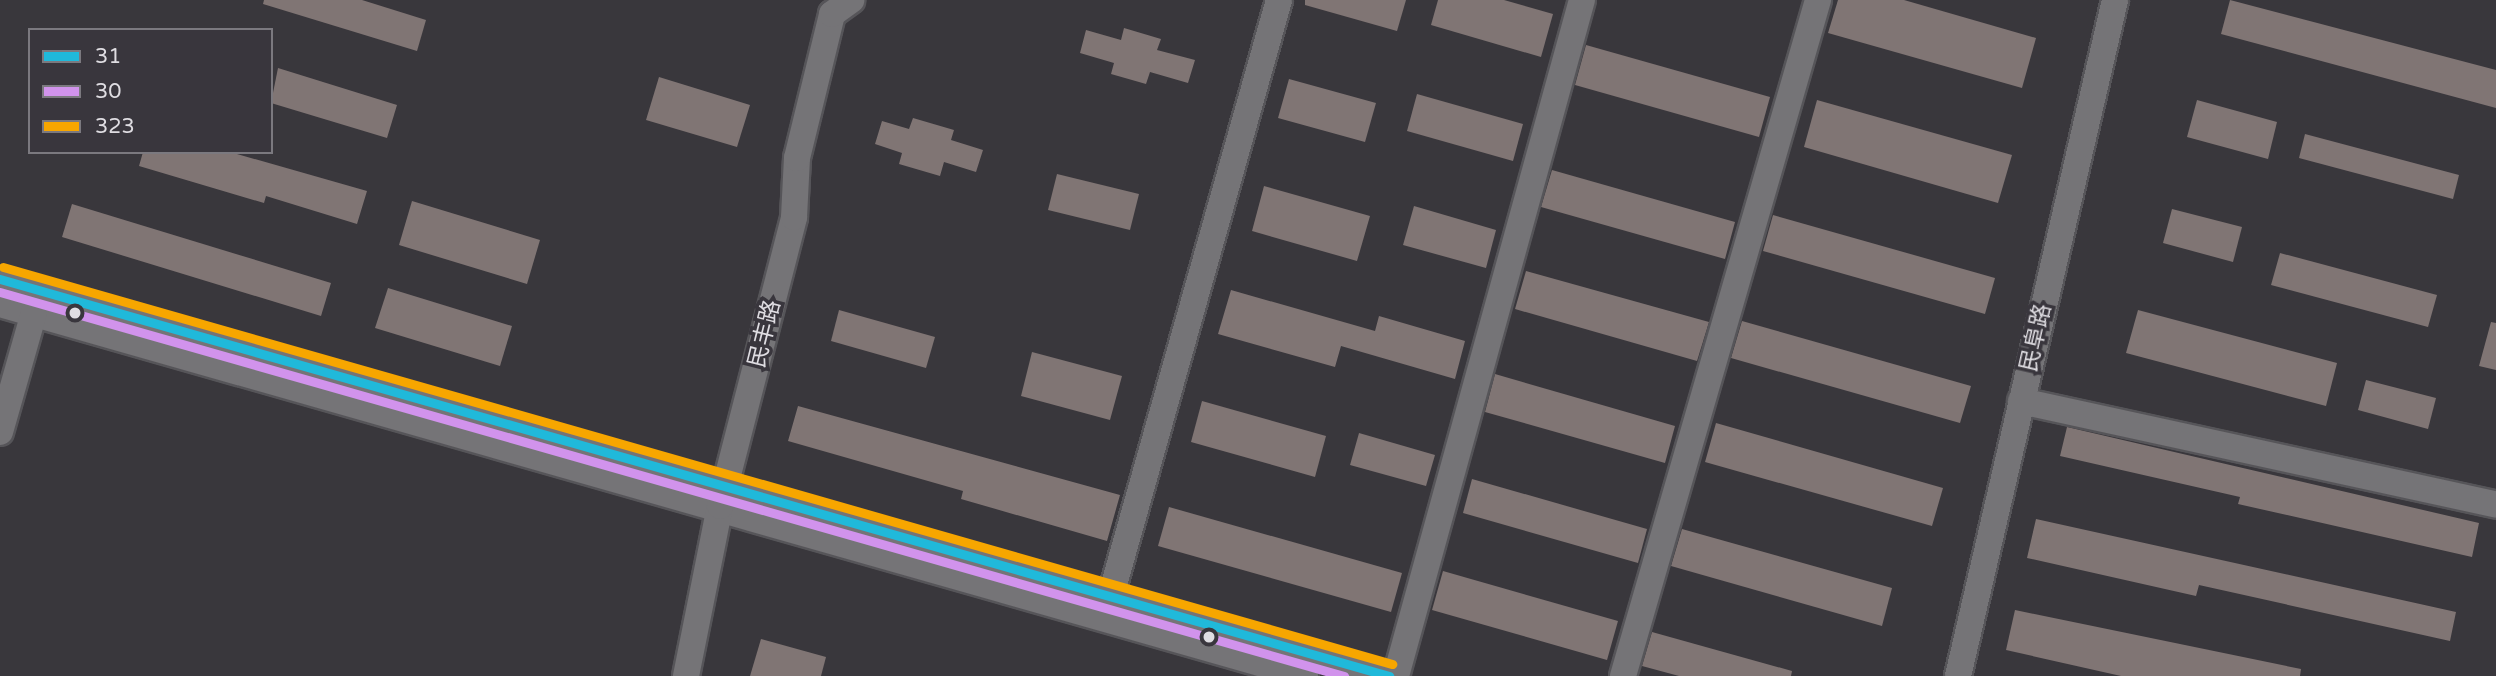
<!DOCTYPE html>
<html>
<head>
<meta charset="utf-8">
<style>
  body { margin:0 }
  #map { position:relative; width:2496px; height:676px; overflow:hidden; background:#39373c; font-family:"Varela Round","Noto Sans SC",sans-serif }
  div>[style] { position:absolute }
  .building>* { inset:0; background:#807574 }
  .roads { filter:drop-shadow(2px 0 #565559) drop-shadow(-2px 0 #565559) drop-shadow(0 2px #565559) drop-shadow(0 -2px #565559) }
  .minor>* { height:26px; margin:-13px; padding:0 13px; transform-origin:13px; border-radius:13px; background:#757477 }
  .bus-1>* { height:9px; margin:-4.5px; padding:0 4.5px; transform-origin:4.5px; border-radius:4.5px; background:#20b9da }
  .bus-2>* { height:9px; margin:-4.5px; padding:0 4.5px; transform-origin:4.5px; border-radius:4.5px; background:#d193ec }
  .bus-3>* { height:9px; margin:-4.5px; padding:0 4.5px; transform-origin:4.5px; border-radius:4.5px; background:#f7a600 }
  .dots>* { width:19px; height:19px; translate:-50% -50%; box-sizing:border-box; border:4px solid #39363d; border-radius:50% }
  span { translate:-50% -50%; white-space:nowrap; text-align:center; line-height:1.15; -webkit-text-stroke:7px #39363d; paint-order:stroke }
  .street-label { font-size:23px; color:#dfdde2 }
  .legend { position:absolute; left:28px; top:28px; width:245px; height:126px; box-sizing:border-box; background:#39363d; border:2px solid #7b797f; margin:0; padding:9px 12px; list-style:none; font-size:21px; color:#dfdde2 }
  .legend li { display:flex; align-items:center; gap:14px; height:35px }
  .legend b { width:35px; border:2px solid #7b797f }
</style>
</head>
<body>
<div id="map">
  <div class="building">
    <div style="clip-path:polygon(264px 0,362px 0,426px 20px,417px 51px,263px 4px)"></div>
    <div style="clip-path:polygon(1305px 0,1406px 0,1397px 31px,1305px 5px)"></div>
    <div style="clip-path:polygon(1438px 0,1504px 0,1553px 14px,1541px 57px,1431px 25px)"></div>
    <div style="clip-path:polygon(1838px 0,1904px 0,2036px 38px,2022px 88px,1828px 33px)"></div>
    <div style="clip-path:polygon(2230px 0,2496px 70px,2496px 108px,2221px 34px)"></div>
    <div style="clip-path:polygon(1124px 28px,1161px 39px,1157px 50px,1195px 60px,1188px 83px,1150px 72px,1146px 84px,1111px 74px,1114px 63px,1080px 53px,1086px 30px,1121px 40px)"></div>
    <div style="clip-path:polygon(1586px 45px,1770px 97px,1759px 137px,1575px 85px)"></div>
    <div style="clip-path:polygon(278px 68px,397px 105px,387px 138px,271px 103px)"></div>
    <div style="clip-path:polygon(659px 77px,750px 105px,737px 147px,646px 120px)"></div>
    <div style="clip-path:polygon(1289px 79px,1376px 103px,1365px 142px,1278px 118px)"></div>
    <div style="clip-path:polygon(1417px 94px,1523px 124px,1513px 161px,1407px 131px)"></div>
    <div style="clip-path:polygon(1817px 100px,2012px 155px,1998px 203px,1804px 147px)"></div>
    <div style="clip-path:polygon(2197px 100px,2277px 122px,2268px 159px,2187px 137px)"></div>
    <div style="clip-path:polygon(913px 118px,954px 130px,951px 140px,983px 150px,976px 172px,944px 162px,940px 176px,899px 164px,902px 153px,875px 144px,882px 121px,909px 129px)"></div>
    <div style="clip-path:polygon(2305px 134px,2459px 175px,2453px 199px,2299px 158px)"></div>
    <div style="clip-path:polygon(143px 152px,230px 152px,367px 191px,357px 224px,266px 196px,264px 203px,139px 166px)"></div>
    <div style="clip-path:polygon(1552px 170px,1735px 222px,1725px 259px,1541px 207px)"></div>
    <div style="clip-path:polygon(1057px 174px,1139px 194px,1130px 230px,1048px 210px)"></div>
    <div style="clip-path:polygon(1264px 186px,1370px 216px,1357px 261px,1252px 231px)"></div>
    <div style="clip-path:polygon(412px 201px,540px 240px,527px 284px,399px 245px)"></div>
    <div style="clip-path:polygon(72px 204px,331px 283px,321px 316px,62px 237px)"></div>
    <div style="clip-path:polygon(1414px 206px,1496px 230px,1486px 268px,1403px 245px)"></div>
    <div style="clip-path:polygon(2172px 209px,2242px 227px,2233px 262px,2163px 243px)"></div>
    <div style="clip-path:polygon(1773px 215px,1995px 278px,1985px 314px,1763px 251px)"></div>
    <div style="clip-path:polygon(2280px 253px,2437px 295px,2428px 327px,2271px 285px)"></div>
    <div style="clip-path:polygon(1526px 271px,1709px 322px,1697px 361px,1515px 309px)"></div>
    <div style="clip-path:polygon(388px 288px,512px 326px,500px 366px,375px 328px)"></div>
    <div style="clip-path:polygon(1231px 290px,1375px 331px,1379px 316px,1465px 341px,1455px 379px,1341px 346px,1335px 367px,1218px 334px)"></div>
    <div style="clip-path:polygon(839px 310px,935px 337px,926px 368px,831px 341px)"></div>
    <div style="clip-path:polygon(2138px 310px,2337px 363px,2326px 406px,2126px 353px)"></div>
    <div style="clip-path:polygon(1742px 321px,1971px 386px,1960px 423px,1731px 358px)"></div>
    <div style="clip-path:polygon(2491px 322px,2496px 323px,2496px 370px,2479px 366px)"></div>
    <div style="clip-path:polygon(1032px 352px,1122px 376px,1110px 420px,1021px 396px)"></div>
    <div style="clip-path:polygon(1495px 374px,1675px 426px,1665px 463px,1485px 412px)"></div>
    <div style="clip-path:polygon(2366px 380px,2436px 398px,2428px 429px,2358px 410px)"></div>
    <div style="clip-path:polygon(1202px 401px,1326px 436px,1315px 477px,1191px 442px)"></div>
    <div style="clip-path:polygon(798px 406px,1120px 495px,1107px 541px,961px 499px,963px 491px,788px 441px)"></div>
    <div style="clip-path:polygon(1716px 423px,1943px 488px,1932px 526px,1705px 462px)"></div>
    <div style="clip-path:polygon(2067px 427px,2479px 523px,2472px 557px,2238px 504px,2240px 497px,2060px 456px)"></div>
    <div style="clip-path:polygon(1359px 433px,1435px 455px,1426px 486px,1350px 465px)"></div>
    <div style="clip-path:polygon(1472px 479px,1647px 529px,1638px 563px,1463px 513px)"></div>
    <div style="clip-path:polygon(1169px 507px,1402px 573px,1391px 612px,1158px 546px)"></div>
    <div style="clip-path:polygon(2036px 519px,2456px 612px,2450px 641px,2199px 585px,2196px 596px,2027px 558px)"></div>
    <div style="clip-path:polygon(1682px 529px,1892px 588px,1882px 626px,1671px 566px)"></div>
    <div style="clip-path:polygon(1443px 571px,1618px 621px,1607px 660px,1432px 610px)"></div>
    <div style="clip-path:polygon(2015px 610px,2301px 669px,2300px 676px,2121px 676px,2006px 650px)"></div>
    <div style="clip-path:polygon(1652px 632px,1792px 671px,1791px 676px,1679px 676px,1642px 666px)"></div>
    <div style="clip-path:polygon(761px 639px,826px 657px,821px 676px,750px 676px)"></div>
  </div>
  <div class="roads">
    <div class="minor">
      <div style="left:0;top:279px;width:1445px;rotate:15.95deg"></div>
      <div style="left:0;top:304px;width:1357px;rotate:15.91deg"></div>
      <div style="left:2021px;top:401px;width:486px;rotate:12.3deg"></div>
      <div style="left:0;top:432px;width:124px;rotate:-74.1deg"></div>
      <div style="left:1111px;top:595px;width:618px;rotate:-74.23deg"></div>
      <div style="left:686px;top:676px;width:173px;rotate:-78.7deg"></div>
      <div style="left:720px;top:506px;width:298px;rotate:-75.6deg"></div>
      <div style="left:794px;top:217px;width:59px;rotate:-87.1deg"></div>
      <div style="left:797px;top:158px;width:148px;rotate:-76.3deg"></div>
      <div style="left:832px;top:14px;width:24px;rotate:-36deg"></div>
      <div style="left:1396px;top:676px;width:701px;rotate:-74.62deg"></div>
      <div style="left:1623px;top:676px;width:704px;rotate:-73.91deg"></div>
      <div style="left:1958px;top:676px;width:694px;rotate:-76.92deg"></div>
    </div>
  </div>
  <div class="bus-1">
    <div style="left:0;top:279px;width:1445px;rotate:15.95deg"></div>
  </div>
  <div class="bus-2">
    <div style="left:0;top:292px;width:1398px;rotate:15.95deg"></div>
  </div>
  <div class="bus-3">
    <div style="left:3px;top:267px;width:1445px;rotate:15.95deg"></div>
  </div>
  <div class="dots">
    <div style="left:75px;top:313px;background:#dfdde2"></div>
    <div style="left:1209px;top:637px;background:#dfdde2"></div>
  </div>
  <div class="street-label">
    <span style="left:765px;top:334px;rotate:-76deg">民丰路</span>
    <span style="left:2036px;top:338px;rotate:-77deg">民阜路</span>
  </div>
  <ul class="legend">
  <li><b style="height:9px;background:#20b9da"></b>31</li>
  <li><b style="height:9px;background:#d193ec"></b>30</li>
  <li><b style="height:9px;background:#f7a600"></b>323</li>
  </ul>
</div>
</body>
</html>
